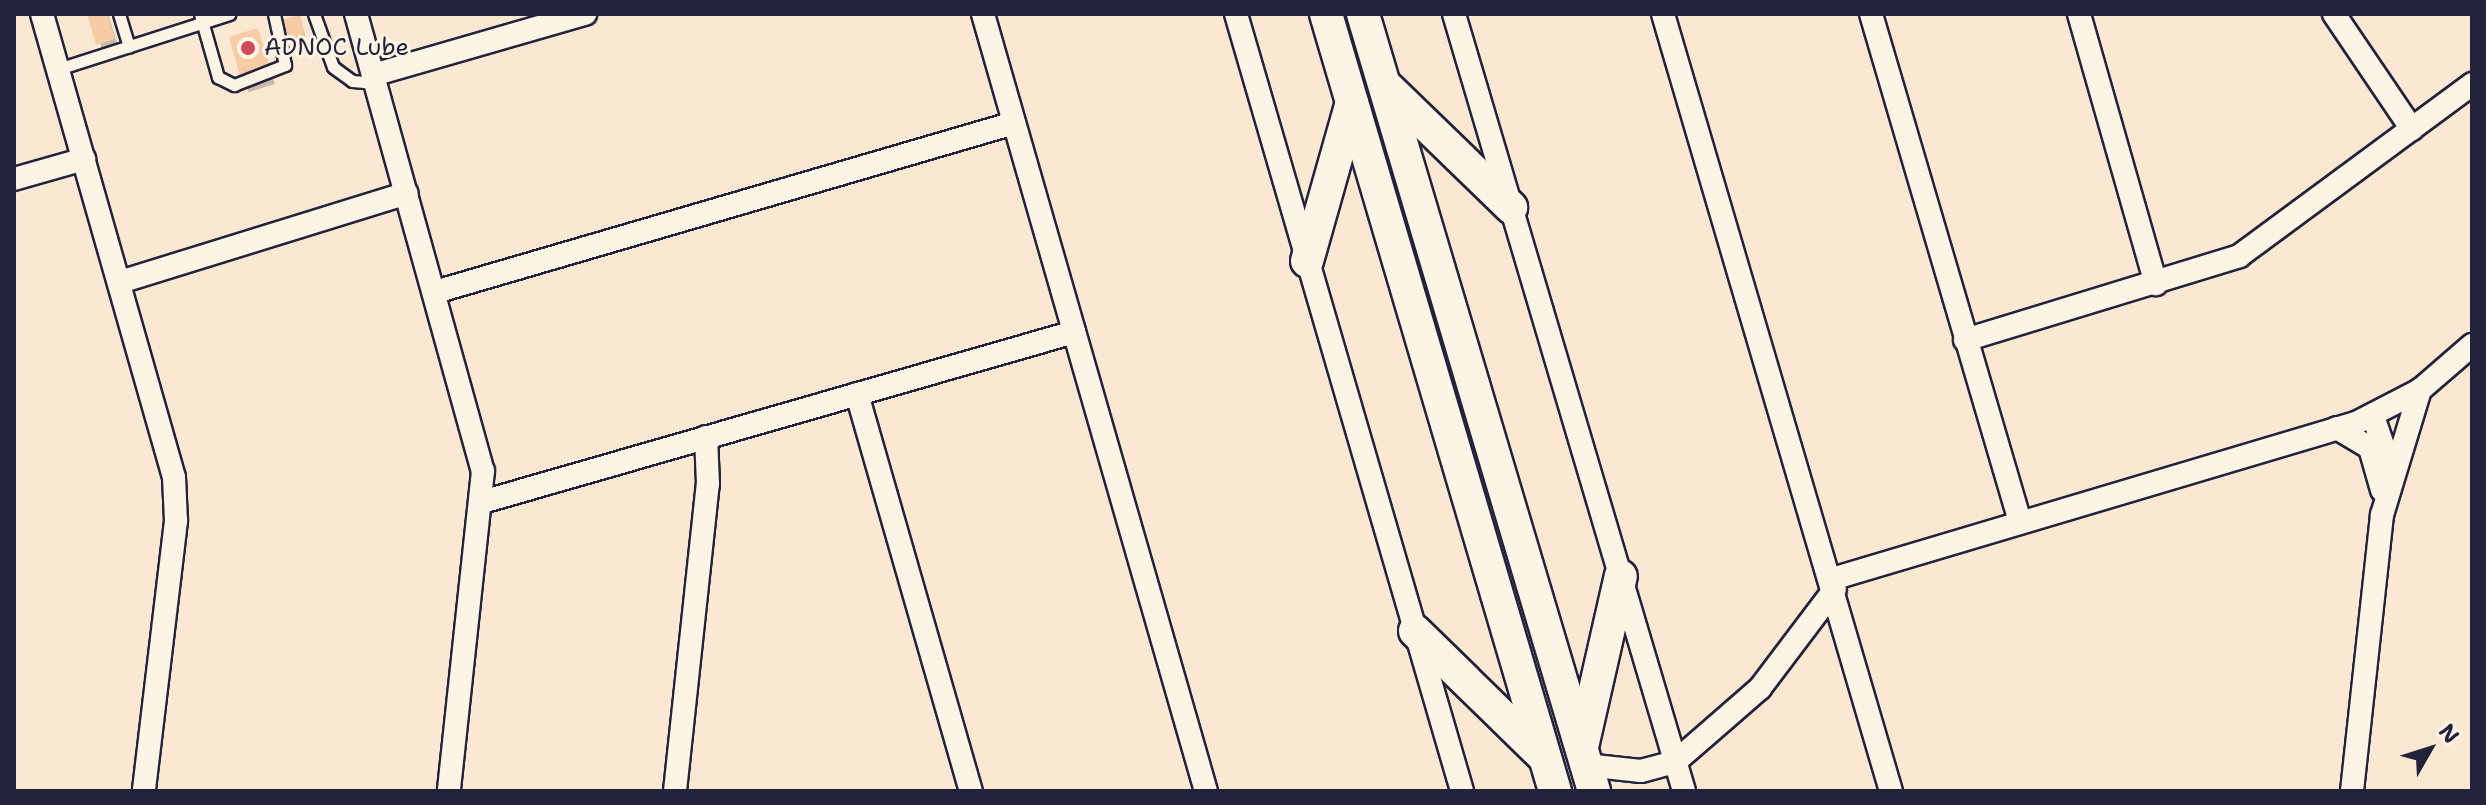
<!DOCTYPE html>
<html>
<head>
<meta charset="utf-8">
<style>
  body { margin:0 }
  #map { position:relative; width:2486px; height:805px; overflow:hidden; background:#fae8d2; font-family:"Shantell Sans",sans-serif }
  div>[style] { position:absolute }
  .shadow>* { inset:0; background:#0003 }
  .building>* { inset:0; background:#f6cba5 }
  .roads { filter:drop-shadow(2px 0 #22223b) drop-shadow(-2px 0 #22223b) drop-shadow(0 2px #22223b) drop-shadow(0 -2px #22223b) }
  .lane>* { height:11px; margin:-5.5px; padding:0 5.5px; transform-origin:5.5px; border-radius:5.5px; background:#fcf5e5 }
  .street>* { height:22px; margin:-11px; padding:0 11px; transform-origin:11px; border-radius:11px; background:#fcf5e5 }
  .secondary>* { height:32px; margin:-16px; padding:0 16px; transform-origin:16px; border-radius:16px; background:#fcf5e5 }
  .dots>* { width:22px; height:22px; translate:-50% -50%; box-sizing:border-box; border:4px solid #fcf5e5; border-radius:50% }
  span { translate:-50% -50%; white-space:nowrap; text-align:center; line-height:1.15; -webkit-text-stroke:6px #fcf5e5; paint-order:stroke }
  .poi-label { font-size:24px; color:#22223b }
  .left { translate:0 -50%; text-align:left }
  .frame { position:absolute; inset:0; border:16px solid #22223b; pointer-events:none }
  .north { position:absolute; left:2390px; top:709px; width:80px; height:80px; -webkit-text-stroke:6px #fcf5e5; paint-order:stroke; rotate:51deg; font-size:22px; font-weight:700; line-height:32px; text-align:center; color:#22223b }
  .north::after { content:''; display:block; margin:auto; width:28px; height:36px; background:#22223b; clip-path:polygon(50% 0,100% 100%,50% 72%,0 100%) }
</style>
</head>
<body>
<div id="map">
  <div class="shadow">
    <div style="clip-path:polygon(89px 14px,108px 14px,119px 49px,104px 54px)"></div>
    <div style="clip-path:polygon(301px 19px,305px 36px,289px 41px,283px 22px)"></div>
    <div style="clip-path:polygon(257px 31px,275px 84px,249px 92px,245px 86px)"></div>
  </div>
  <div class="building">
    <div style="clip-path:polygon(87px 14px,107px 14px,115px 39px,96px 45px)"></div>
    <div style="clip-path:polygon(300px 15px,305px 34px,286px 39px,280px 20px)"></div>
    <div style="clip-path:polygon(258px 28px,273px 77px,243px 86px,229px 37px)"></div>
  </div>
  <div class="roads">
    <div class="lane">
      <div style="left:119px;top:14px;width:34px;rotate:73deg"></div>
      <div style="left:200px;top:14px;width:66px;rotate:74.1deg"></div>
      <div style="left:218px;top:77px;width:18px;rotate:27deg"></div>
      <div style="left:234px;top:85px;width:55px;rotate:-21.4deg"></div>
      <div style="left:285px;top:65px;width:52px;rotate:-102.2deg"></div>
      <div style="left:314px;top:14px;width:56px;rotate:70.3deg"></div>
      <div style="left:333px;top:67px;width:24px;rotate:36deg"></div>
      <div style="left:352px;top:81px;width:24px;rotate:5deg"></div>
      <div style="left:58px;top:69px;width:180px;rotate:-17.8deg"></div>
    </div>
    <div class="street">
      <div style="left:42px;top:14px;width:481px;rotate:74.1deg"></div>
      <div style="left:174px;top:477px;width:44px;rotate:87.4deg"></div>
      <div style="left:176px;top:521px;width:272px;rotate:96.8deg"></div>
      <div style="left:356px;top:14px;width:474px;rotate:74.5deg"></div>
      <div style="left:483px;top:471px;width:322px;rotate:96.1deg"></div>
      <div style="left:983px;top:14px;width:808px;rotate:73.99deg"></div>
      <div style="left:1236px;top:14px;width:809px;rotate:73.78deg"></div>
      <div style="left:1454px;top:14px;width:810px;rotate:73.51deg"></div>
      <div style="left:1663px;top:14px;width:810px;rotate:73.65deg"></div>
      <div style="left:1871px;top:14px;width:525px;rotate:73.64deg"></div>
      <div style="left:2079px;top:14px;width:281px;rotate:74.1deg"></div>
      <div style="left:2334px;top:14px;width:139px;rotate:55.9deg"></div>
      <div style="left:373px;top:75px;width:221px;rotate:-16.1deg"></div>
      <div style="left:14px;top:179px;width:73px;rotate:-15.9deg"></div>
      <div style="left:120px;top:282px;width:300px;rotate:-17.2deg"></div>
      <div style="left:435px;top:292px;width:603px;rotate:-16.27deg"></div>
      <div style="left:1965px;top:340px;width:287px;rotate:-17deg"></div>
      <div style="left:2239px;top:256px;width:290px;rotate:-36.4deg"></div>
      <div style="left:857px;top:394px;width:413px;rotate:74deg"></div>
      <div style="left:2373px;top:416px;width:56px;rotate:71.2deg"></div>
      <div style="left:2337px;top:428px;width:39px;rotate:31deg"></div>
      <div style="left:2370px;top:448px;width:44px;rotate:74.1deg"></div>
      <div style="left:482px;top:502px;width:616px;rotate:-16.02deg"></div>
      <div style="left:1832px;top:579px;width:547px;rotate:-16.58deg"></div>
      <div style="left:2356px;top:423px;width:72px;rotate:-27.3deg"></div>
      <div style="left:2420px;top:390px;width:69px;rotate:-40.9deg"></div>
      <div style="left:1586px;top:765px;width:55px;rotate:6.2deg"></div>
      <div style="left:1641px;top:771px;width:35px;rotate:-15deg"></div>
      <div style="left:1675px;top:762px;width:113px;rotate:-41deg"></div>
      <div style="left:1760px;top:688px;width:124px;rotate:-52.9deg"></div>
      <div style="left:675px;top:791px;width:309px;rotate:-83.9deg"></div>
      <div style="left:708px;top:484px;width:47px;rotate:-92.4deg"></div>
      <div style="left:2352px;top:791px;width:278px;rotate:-83.8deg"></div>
      <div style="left:2382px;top:515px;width:131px;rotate:-73.1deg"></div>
    </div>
    <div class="secondary">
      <div style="left:1326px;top:14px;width:810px;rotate:73.58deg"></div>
      <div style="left:1363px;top:14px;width:811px;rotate:73.44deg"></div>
      <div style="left:1387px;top:87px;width:173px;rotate:44.1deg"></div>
      <div style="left:1307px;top:261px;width:165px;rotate:-74.2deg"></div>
      <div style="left:1415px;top:631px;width:177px;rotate:44.3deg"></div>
      <div style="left:1582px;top:747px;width:175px;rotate:-77.2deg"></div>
    </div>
  </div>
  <div class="dots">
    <div style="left:248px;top:48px;background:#d1495b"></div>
  </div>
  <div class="poi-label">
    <span class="left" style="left:264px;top:48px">ADNOC Lube</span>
  </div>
  <div class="frame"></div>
  <div class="north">N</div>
</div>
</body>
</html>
